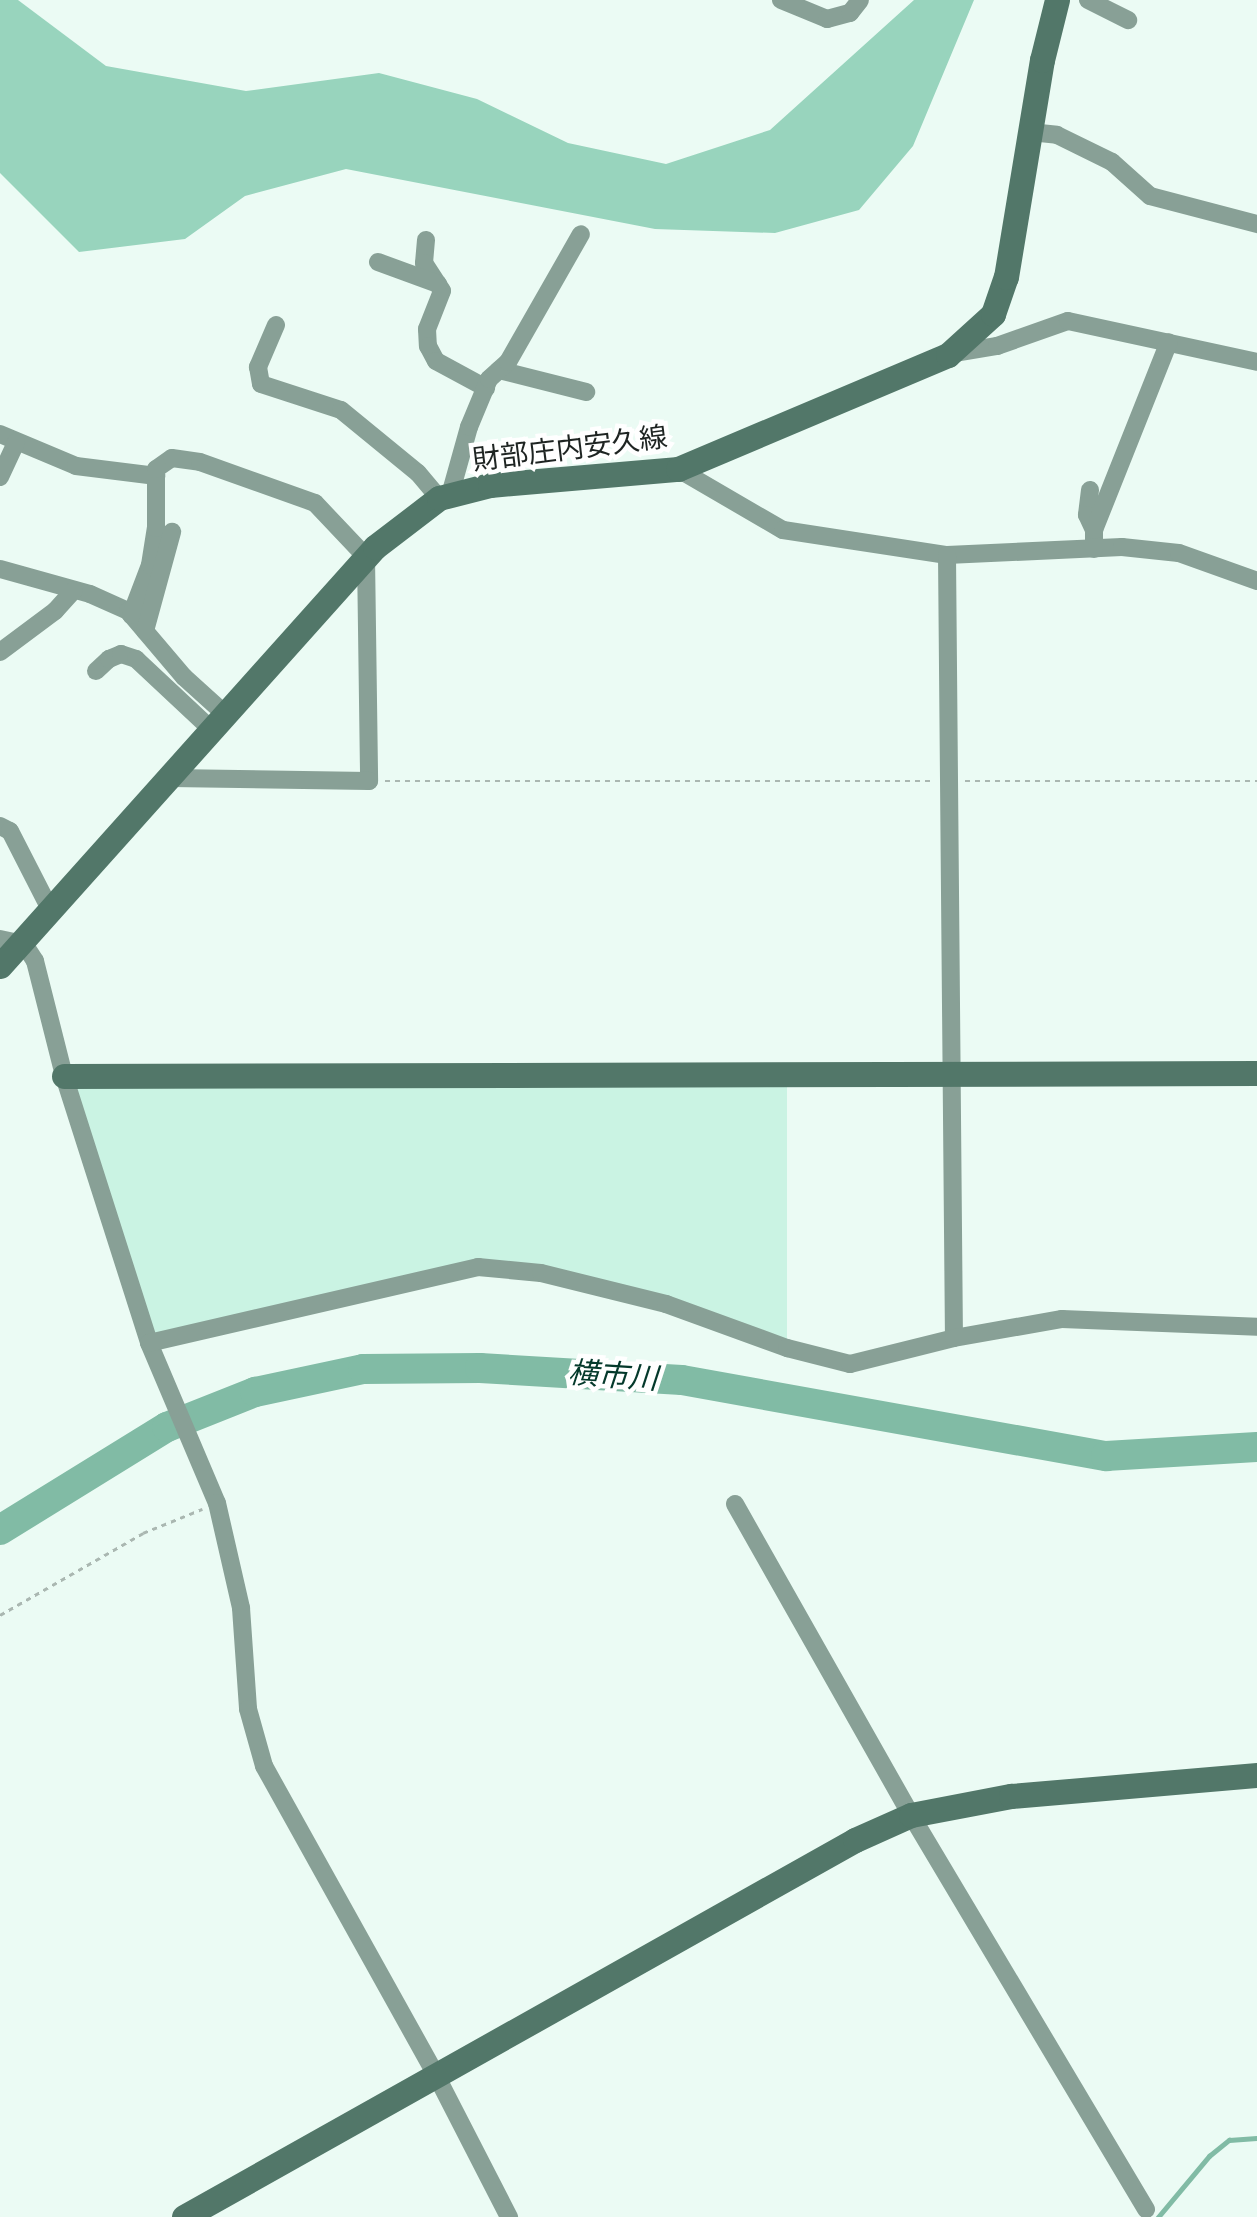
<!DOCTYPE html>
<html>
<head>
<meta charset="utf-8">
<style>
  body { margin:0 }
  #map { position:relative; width:1257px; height:2217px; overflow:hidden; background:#ebfbf4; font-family:"Fira Sans Condensed","Noto Sans JP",sans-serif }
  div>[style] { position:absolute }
  .green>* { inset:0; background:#caf3e3 }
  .forest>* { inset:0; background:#98d4bd }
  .stream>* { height:5px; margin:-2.5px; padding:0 2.5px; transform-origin:2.5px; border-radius:2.5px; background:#81bba5 }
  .river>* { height:30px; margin:-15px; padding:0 15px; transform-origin:15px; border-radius:15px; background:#81bba5 }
  .path>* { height:2.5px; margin-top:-1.25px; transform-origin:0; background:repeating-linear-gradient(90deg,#aab7b1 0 5px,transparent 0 10px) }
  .street>* { height:18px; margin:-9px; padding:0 9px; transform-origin:9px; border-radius:9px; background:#88a096 }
  .secondary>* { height:25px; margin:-12.5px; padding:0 12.5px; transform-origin:12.5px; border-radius:12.5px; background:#527769 }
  span { translate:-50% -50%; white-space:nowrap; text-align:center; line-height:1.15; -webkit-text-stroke:9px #fff; paint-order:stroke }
  .street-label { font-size:28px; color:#1e2422 }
  .water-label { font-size:30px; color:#04392b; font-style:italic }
</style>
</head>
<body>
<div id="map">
  <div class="green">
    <div style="clip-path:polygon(787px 1073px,787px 1348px,509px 1267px,149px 1343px,64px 1076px)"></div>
  </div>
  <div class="forest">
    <div style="clip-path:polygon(0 0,18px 0,106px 66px,246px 91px,379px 73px,477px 99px,568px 143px,666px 164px,770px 130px,914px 0,974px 0,913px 146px,859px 210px,775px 233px,655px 229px,346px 169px,245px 196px,185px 239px,79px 252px,0 173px)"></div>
  </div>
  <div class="stream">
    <div style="left:1158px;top:2217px;width:80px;rotate:-50.1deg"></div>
    <div style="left:1209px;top:2156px;width:26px;rotate:-39deg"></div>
    <div style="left:1229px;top:2140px;width:28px;rotate:-4deg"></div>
  </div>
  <div class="river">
    <div style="left:0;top:1530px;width:196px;rotate:-31.7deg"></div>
    <div style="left:167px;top:1427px;width:95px;rotate:-21.7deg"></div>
    <div style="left:255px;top:1392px;width:110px;rotate:-12deg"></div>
    <div style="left:363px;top:1369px;width:117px;rotate:-0.5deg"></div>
    <div style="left:480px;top:1368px;width:202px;rotate:3.4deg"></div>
    <div style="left:682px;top:1380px;width:431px;rotate:10.2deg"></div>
    <div style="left:1106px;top:1456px;width:151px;rotate:-3.4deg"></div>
  </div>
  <div class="path">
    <div style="left:385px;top:781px;width:547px"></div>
    <div style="left:965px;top:781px;width:292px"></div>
    <div style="left:0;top:1615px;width:165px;rotate:-29.8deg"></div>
    <div style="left:143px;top:1533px;width:64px;rotate:-22.1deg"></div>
  </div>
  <div class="street">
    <div style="left:781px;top:0;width:50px;rotate:22.4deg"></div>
    <div style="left:827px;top:19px;width:24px;rotate:-15deg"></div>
    <div style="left:850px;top:13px;width:16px;rotate:-52deg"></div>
    <div style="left:1088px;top:0;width:45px;rotate:26.6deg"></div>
    <div style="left:1030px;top:132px;width:27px;rotate:6deg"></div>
    <div style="left:1057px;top:135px;width:61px;rotate:26.1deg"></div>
    <div style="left:1112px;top:162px;width:51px;rotate:41.8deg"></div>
    <div style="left:1150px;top:196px;width:111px;rotate:14.7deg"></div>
    <div style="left:426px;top:240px;width:23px;rotate:95deg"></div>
    <div style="left:424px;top:263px;width:33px;rotate:57deg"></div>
    <div style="left:442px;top:291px;width:41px;rotate:111.5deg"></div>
    <div style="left:427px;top:329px;width:17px;rotate:87deg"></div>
    <div style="left:428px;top:346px;width:17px;rotate:62deg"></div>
    <div style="left:436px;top:361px;width:57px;rotate:28.4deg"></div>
    <div style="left:378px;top:262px;width:64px;rotate:20.1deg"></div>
    <div style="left:276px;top:325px;width:46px;rotate:113.2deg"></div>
    <div style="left:258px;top:367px;width:17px;rotate:80deg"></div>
    <div style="left:261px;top:384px;width:84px;rotate:18deg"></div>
    <div style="left:341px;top:410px;width:99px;rotate:39.3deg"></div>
    <div style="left:418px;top:473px;width:33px;rotate:50deg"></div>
    <div style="left:948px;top:354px;width:50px;rotate:-9.3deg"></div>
    <div style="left:997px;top:346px;width:75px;rotate:-19.4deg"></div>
    <div style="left:1068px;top:321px;width:193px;rotate:12.2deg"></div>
    <div style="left:499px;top:370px;width:90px;rotate:14.2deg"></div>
    <div style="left:0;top:434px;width:82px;rotate:22.8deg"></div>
    <div style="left:76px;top:466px;width:81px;rotate:7.1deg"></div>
    <div style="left:678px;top:469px;width:121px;rotate:30.2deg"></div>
    <div style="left:783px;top:530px;width:166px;rotate:8.7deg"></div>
    <div style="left:947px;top:555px;width:175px;rotate:-2.6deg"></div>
    <div style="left:1122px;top:547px;width:57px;rotate:6deg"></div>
    <div style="left:1179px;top:553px;width:83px;rotate:19.7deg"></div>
    <div style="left:0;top:477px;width:38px;rotate:-65deg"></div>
    <div style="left:1090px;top:490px;width:25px;rotate:97deg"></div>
    <div style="left:1087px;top:515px;width:17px;rotate:65deg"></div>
    <div style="left:450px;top:495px;width:71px;rotate:-74.4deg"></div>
    <div style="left:469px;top:427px;width:52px;rotate:-67.4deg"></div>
    <div style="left:489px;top:379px;width:25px;rotate:-42deg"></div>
    <div style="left:508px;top:362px;width:147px;rotate:-60.3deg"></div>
    <div style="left:1094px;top:549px;width:19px;rotate:-90deg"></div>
    <div style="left:1094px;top:530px;width:202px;rotate:-68.3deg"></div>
    <div style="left:947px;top:555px;width:783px;rotate:89.49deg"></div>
    <div style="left:0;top:569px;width:93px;rotate:15.5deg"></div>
    <div style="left:90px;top:594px;width:42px;rotate:24.1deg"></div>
    <div style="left:128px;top:611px;width:87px;rotate:49.7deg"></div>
    <div style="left:184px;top:677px;width:57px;rotate:42.1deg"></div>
    <div style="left:131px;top:615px;width:53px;rotate:-69.2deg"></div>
    <div style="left:150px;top:565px;width:37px;rotate:-81deg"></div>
    <div style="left:156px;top:528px;width:59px;rotate:-90deg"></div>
    <div style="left:156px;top:469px;width:19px;rotate:-35deg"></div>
    <div style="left:172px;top:458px;width:28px;rotate:8deg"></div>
    <div style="left:200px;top:462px;width:122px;rotate:19.6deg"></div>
    <div style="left:315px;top:503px;width:74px;rotate:46.6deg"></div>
    <div style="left:366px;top:557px;width:224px;rotate:89.2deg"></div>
    <div style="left:369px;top:781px;width:198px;rotate:-179.1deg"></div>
    <div style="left:145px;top:631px;width:103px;rotate:-74.7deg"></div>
    <div style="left:0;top:652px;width:69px;rotate:-36.7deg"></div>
    <div style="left:55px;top:611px;width:28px;rotate:-48deg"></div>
    <div style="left:96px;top:671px;width:18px;rotate:-43deg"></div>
    <div style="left:109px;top:659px;width:13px;rotate:-23deg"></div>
    <div style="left:121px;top:654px;width:16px;rotate:18deg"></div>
    <div style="left:136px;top:659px;width:105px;rotate:43.1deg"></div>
    <div style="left:0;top:826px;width:11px;rotate:27deg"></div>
    <div style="left:10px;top:831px;width:92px;rotate:62.9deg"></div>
    <div style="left:0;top:939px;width:25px;rotate:12deg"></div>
    <div style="left:24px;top:944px;width:20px;rotate:57deg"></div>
    <div style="left:35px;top:961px;width:119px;rotate:75.8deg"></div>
    <div style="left:64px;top:1076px;width:280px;rotate:72.3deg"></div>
    <div style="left:149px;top:1343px;width:174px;rotate:67deg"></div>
    <div style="left:217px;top:1503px;width:108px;rotate:77.1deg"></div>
    <div style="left:241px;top:1608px;width:101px;rotate:86deg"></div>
    <div style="left:248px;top:1709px;width:59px;rotate:74.3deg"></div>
    <div style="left:264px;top:1766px;width:354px;rotate:60.9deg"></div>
    <div style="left:436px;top:2075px;width:160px;rotate:62.8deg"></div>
    <div style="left:149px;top:1343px;width:338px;rotate:-13deg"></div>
    <div style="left:478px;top:1267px;width:63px;rotate:5.4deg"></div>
    <div style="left:541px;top:1273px;width:129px;rotate:13.9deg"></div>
    <div style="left:666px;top:1304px;width:129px;rotate:20deg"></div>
    <div style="left:787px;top:1348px;width:65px;rotate:14.3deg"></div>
    <div style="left:850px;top:1364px;width:107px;rotate:-14deg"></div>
    <div style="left:954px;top:1338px;width:110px;rotate:-10deg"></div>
    <div style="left:1062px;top:1319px;width:195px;rotate:2.3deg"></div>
    <div style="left:735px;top:1504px;width:357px;rotate:60.5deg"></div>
    <div style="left:911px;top:1815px;width:459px;rotate:59.2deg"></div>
  </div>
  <div class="secondary">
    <div style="left:0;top:966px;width:562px;rotate:-48.17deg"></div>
    <div style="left:375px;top:547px;width:81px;rotate:-37.4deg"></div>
    <div style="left:439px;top:498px;width:53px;rotate:-14.3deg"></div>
    <div style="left:490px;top:485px;width:189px;rotate:-4.9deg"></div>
    <div style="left:678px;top:469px;width:293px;rotate:-22.9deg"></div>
    <div style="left:948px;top:355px;width:61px;rotate:-42.3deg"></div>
    <div style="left:993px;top:314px;width:39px;rotate:-71deg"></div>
    <div style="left:1006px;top:277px;width:220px;rotate:-80.6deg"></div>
    <div style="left:1042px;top:60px;width:62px;rotate:-76deg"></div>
    <div style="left:64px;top:1076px;width:1193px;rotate:-0.14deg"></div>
    <div style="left:184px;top:2217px;width:770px;rotate:-29.33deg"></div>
    <div style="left:855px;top:1840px;width:61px;rotate:-24.1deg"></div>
    <div style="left:911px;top:1815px;width:102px;rotate:-10.8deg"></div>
    <div style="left:1011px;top:1796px;width:247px;rotate:-4.9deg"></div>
  </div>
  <div class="street-label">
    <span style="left:570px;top:449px;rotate:-7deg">財部庄内安久線</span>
  </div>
  <div class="water-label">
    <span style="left:613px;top:1376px;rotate:4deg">横市川</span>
  </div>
</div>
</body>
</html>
